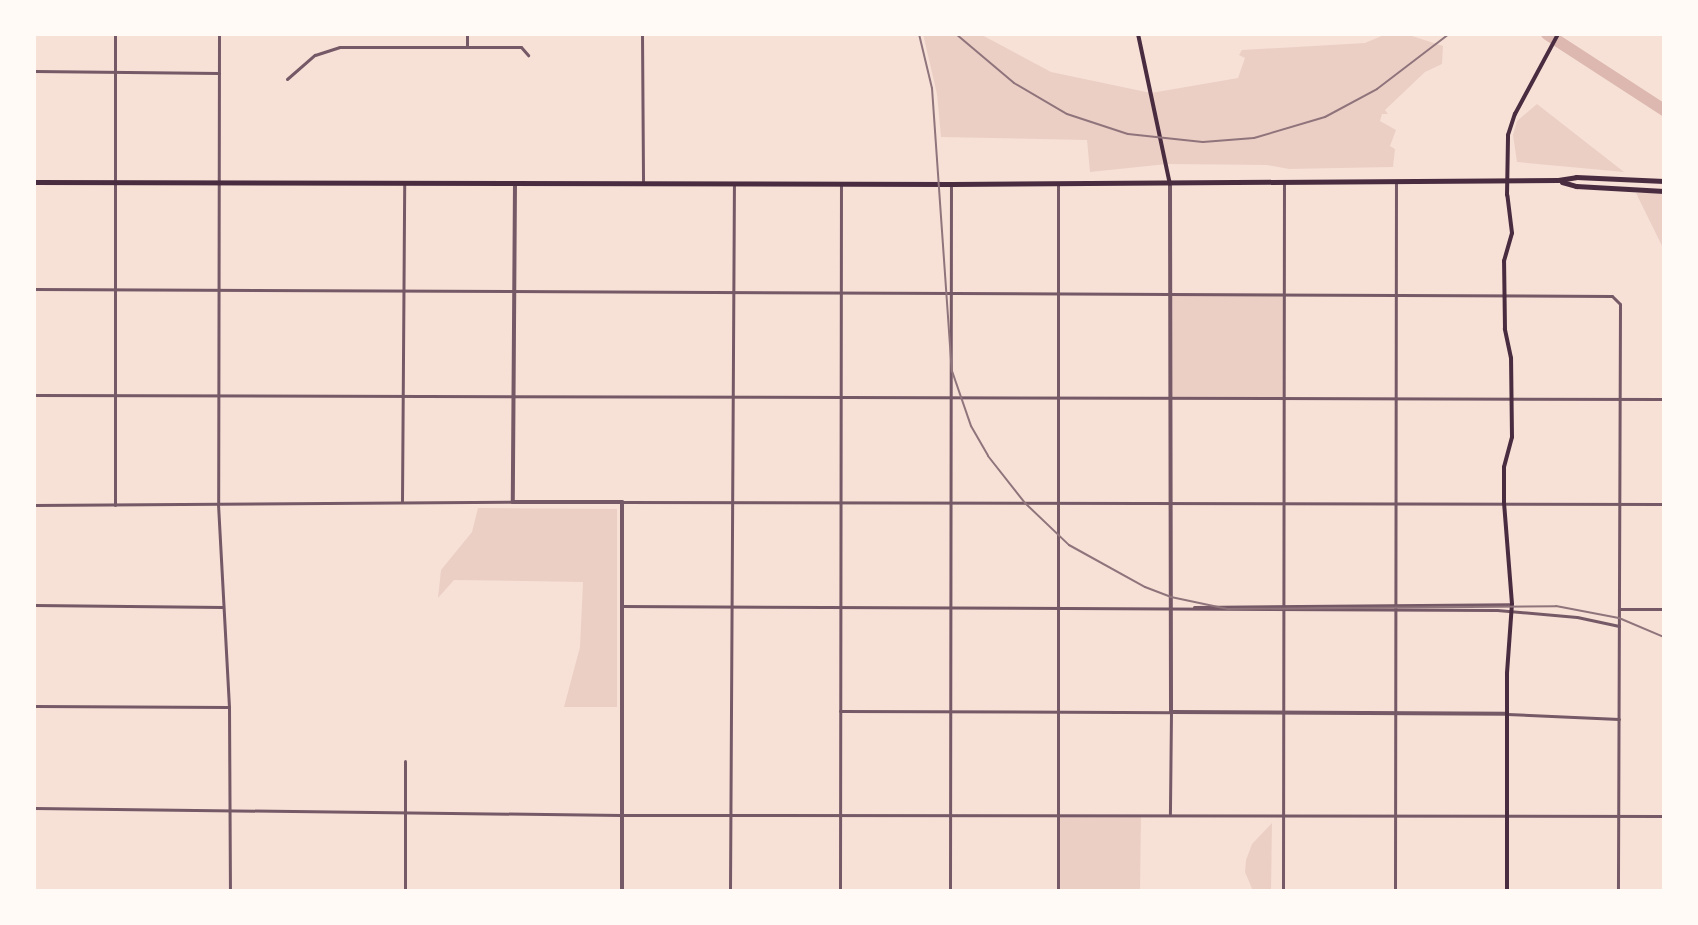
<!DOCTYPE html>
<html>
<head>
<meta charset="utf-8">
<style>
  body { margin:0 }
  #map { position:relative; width:1698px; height:925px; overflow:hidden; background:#f7e1d7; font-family:Karla,sans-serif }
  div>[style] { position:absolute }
  .green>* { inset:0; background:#ebcfc5 }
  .river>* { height:12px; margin:-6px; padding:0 6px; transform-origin:6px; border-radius:6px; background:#dcb8b0 }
  .minor>* { height:3px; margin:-1.5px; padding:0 1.5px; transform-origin:1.5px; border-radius:1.5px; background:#755966 }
  .tertiary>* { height:4px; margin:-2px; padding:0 2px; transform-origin:2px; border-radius:2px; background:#755966 }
  .secondary>* { height:4px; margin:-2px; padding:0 2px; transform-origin:2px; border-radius:2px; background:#4a2c40 }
  .primary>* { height:5px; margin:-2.5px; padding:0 2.5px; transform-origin:2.5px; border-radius:2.5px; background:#4a2c40 }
  .rail>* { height:2px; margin:-1px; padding:0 1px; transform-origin:1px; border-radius:1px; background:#8f747c }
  span { translate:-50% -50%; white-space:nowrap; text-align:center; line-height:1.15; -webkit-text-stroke:6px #fffaf5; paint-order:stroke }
  .frame { position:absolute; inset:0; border:36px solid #fffaf5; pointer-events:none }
</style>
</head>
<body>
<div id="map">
  <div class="green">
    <div style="clip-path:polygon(923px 34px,980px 34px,1051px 72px,1151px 93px,1238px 78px,1245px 58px,1239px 55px,1242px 50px,1365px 43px,1386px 34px,1409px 35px,1443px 46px,1442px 64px,1425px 72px,1385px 110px,1388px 114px,1382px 114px,1380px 121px,1396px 130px,1390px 146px,1395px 149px,1393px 167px,1289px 169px,1267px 165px,1167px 164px,1090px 172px,1087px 140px,941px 137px,937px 94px)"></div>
    <div style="clip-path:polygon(1537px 104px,1624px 172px,1517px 162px,1513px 135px,1517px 121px)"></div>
    <div style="clip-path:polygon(1664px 192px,1664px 250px,1636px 193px)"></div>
    <div style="clip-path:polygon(1170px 293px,1284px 293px,1284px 398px,1170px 398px)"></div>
    <div style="clip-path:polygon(478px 508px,617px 509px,617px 707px,564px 707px,580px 647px,583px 582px,454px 580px,438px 598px,441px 570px,472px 532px)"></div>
    <div style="clip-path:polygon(1058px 816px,1141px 816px,1140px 891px,1058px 891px)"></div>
    <div style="clip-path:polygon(1272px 823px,1271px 891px,1253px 891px,1245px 872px,1246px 860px,1252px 844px)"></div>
  </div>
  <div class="river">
    <div style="left:1547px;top:34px;width:140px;rotate:33deg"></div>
  </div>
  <div class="minor">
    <div style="left:219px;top:34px;width:470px;rotate:90.1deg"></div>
    <div style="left:218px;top:504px;width:203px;rotate:86.9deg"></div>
    <div style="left:229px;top:707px;width:184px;rotate:89.7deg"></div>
    <div style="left:467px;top:34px;width:13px;rotate:90deg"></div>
    <div style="left:642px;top:34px;width:150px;rotate:89.6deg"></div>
    <div style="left:34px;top:71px;width:185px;rotate:0.6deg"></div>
    <div style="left:287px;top:79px;width:37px;rotate:-41deg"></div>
    <div style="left:315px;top:55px;width:26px;rotate:-18deg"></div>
    <div style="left:340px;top:47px;width:181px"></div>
    <div style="left:521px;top:47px;width:11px;rotate:49deg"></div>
    <div style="left:1058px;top:183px;width:708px;rotate:90deg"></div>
    <div style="left:34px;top:289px;width:1578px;rotate:0.25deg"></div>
    <div style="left:1612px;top:296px;width:11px;rotate:45deg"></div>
    <div style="left:1620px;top:304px;width:587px;rotate:90.2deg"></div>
    <div style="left:34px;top:395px;width:1630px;rotate:0.14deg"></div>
    <div style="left:402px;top:502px;width:319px;rotate:-89.6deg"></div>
    <div style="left:622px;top:502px;width:1042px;rotate:0.11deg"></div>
    <div style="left:34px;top:505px;width:479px;rotate:-0.4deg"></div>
    <div style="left:115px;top:505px;width:471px;rotate:-90deg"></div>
    <div style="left:34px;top:605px;width:189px;rotate:0.6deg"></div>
    <div style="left:621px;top:606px;width:876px;rotate:0.26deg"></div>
    <div style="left:1497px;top:610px;width:80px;rotate:5deg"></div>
    <div style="left:1577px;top:617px;width:43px;rotate:12.1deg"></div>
    <div style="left:1194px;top:607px;width:317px;rotate:-0.5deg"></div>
    <div style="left:1619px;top:609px;width:45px"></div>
    <div style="left:34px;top:706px;width:195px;rotate:0.3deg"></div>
    <div style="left:840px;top:711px;width:331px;rotate:0.2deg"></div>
    <div style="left:1171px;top:712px;width:102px;rotate:90.6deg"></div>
    <div style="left:1507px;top:714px;width:112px;rotate:2.6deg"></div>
    <div style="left:405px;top:761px;width:130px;rotate:90deg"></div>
    <div style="left:34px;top:808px;width:587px;rotate:0.68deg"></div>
    <div style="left:621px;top:815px;width:1043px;rotate:0.05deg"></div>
    <div style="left:730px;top:891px;width:708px;rotate:-89.68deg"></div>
    <div style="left:840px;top:891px;width:707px;rotate:-89.92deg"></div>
    <div style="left:950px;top:891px;width:707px;rotate:-89.92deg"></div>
    <div style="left:1283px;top:891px;width:708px;rotate:-89.92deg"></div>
    <div style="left:1395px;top:891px;width:708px;rotate:-89.92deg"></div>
  </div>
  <div class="tertiary">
    <div style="left:515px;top:183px;width:319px;rotate:90.4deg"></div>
    <div style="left:513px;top:502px;width:109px"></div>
    <div style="left:622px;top:502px;width:389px;rotate:90deg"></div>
    <div style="left:1170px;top:184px;width:528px;rotate:89.89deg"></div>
    <div style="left:1171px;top:712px;width:336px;rotate:0.3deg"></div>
  </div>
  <div class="secondary">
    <div style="left:1138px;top:34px;width:153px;rotate:78deg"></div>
    <div style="left:1507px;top:891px;width:218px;rotate:-90deg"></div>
    <div style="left:1507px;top:673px;width:69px;rotate:-85.9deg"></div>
    <div style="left:1512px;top:604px;width:101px;rotate:-94.5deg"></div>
    <div style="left:1504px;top:503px;width:36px;rotate:-90deg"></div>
    <div style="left:1504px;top:467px;width:31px;rotate:-75deg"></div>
    <div style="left:1512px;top:437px;width:79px;rotate:-90.7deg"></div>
    <div style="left:1511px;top:358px;width:30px;rotate:-102deg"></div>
    <div style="left:1505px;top:329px;width:68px;rotate:-90.8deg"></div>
    <div style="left:1504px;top:261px;width:29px;rotate:-74deg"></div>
    <div style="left:1512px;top:233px;width:38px;rotate:-97deg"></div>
    <div style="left:1507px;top:195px;width:60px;rotate:-89deg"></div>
    <div style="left:1508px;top:135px;width:22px;rotate:-72deg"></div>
    <div style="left:1515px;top:114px;width:91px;rotate:-61.7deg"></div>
  </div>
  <div class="primary">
    <div style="left:34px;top:182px;width:917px;rotate:0.12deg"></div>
    <div style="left:951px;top:184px;width:607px;rotate:-0.38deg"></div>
    <div style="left:1558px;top:180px;width:18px;rotate:-9deg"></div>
    <div style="left:1576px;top:177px;width:88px;rotate:2.6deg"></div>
    <div style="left:1562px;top:182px;width:15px;rotate:16deg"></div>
    <div style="left:1576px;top:186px;width:88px;rotate:3.3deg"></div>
  </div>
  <div class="rail">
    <div style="left:919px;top:34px;width:56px;rotate:76.5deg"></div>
    <div style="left:932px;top:88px;width:284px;rotate:86deg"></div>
    <div style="left:952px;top:371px;width:58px;rotate:70.9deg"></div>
    <div style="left:971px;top:426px;width:34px;rotate:60deg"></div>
    <div style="left:988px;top:456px;width:60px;rotate:51.8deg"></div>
    <div style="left:1025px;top:503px;width:61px;rotate:43.7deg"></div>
    <div style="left:1069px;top:545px;width:87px;rotate:28.9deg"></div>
    <div style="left:1145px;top:587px;width:28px;rotate:21deg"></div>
    <div style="left:1171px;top:597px;width:58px;rotate:11.9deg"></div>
    <div style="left:1228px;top:609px;width:328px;rotate:-0.5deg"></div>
    <div style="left:1556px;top:606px;width:64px;rotate:10.8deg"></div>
    <div style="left:1619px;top:618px;width:49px;rotate:22.9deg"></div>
    <div style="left:956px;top:34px;width:76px;rotate:40.2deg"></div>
    <div style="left:1014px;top:83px;width:61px;rotate:30.3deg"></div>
    <div style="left:1067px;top:114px;width:64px;rotate:18.2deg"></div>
    <div style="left:1128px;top:134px;width:75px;rotate:6.1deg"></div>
    <div style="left:1203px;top:142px;width:51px;rotate:-4.5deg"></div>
    <div style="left:1254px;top:138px;width:74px;rotate:-16.5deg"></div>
    <div style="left:1325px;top:117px;width:59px;rotate:-28.3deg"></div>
    <div style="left:1377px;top:89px;width:91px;rotate:-37.4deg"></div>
  </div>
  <div class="frame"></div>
</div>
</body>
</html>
